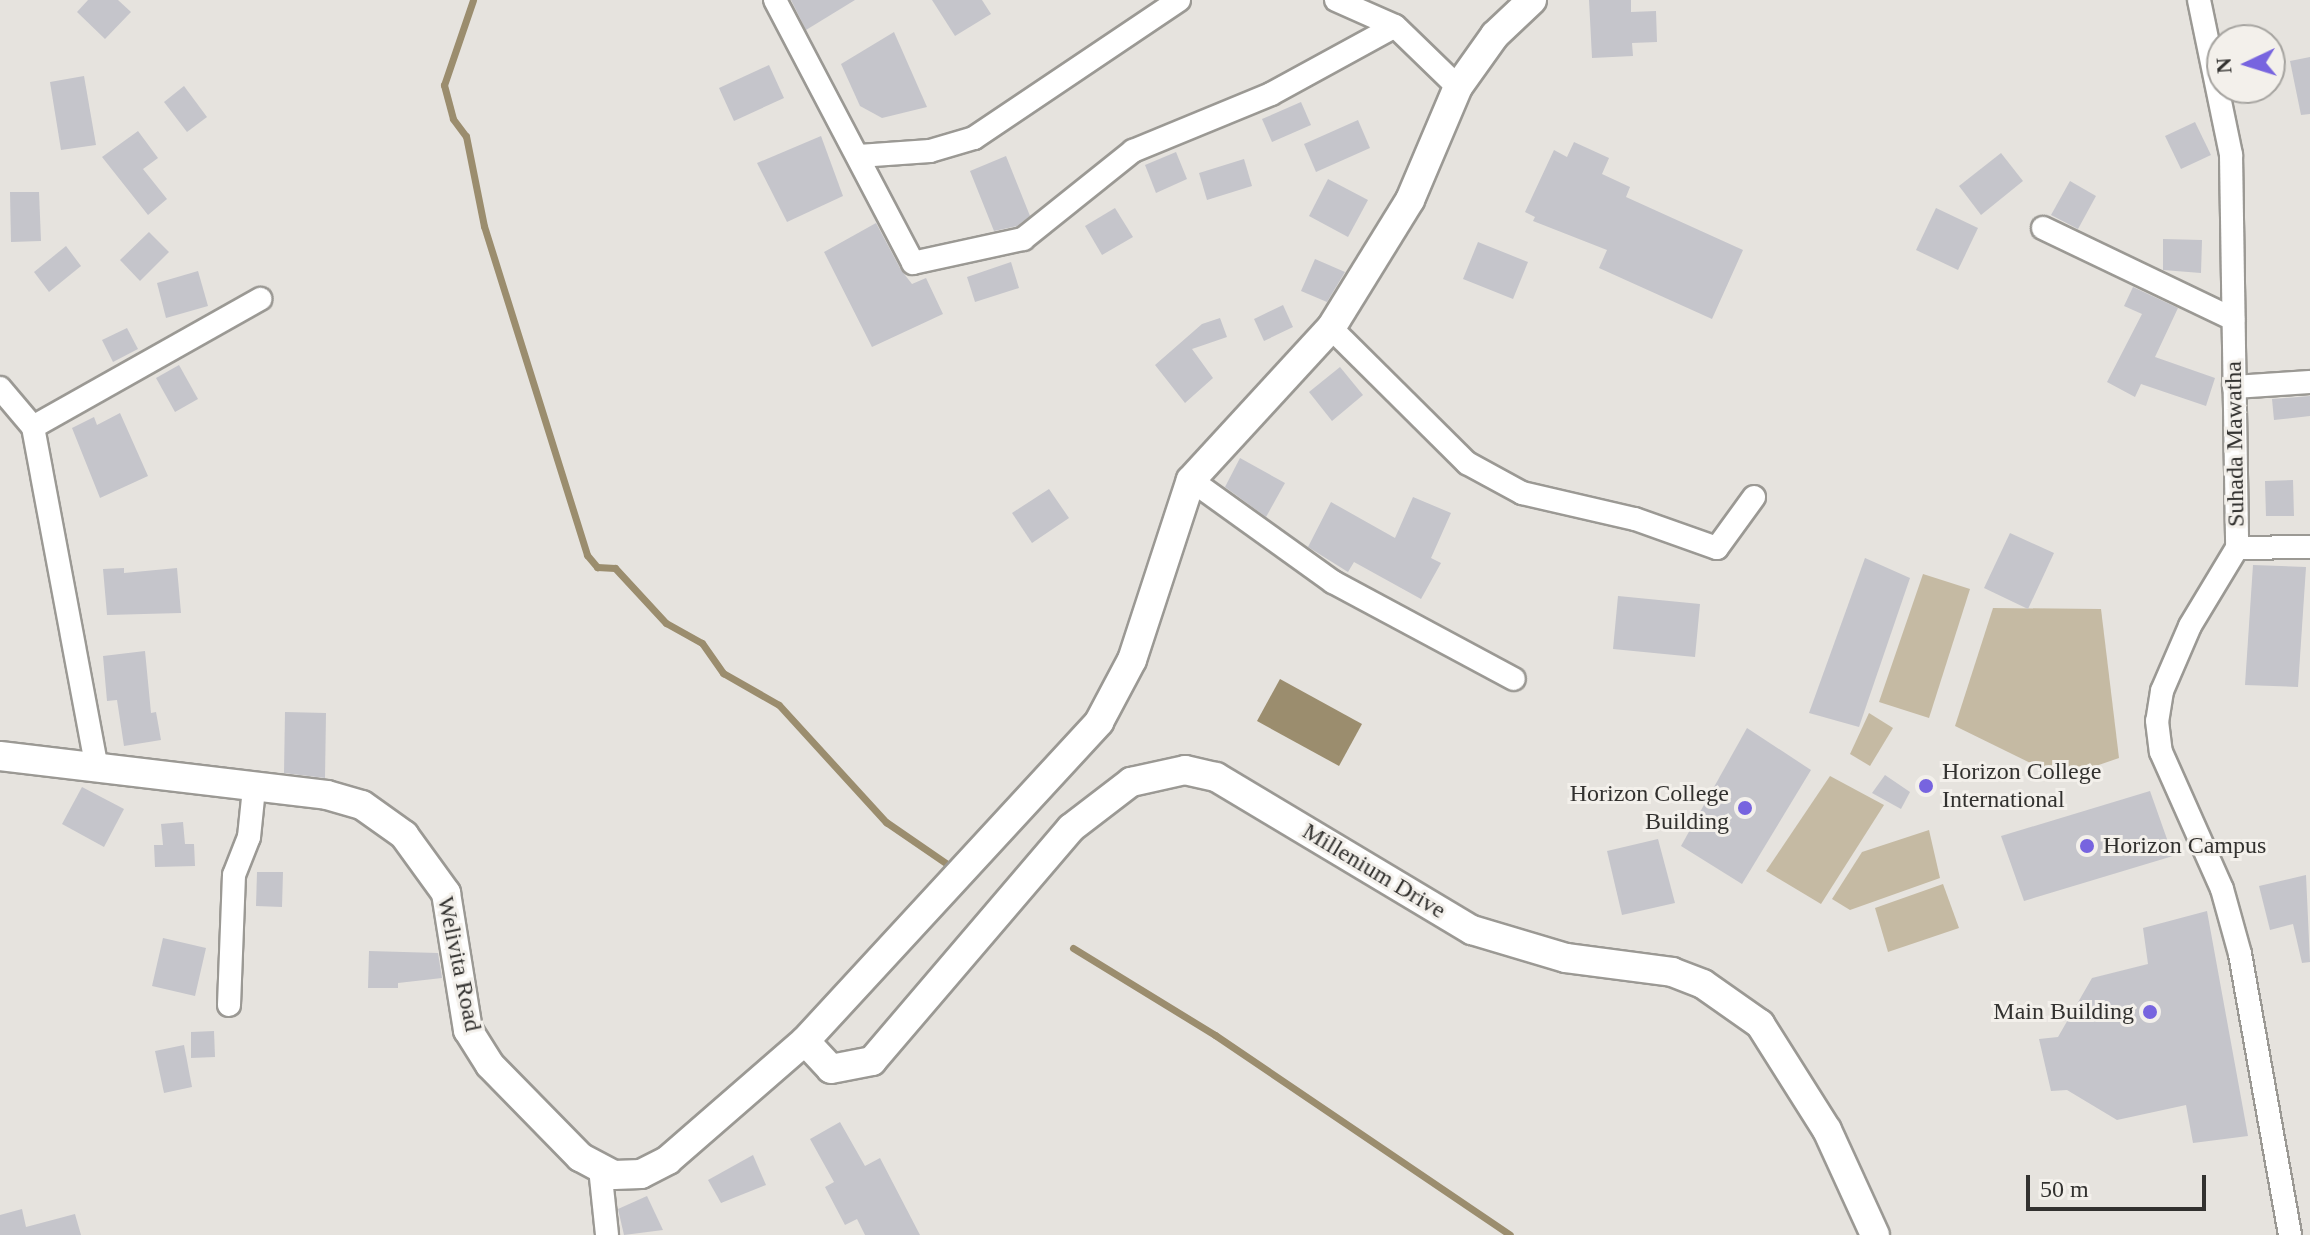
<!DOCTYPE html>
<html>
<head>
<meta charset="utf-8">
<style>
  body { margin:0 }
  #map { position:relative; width:2310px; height:1235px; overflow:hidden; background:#e6e3de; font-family:"Times New Roman",serif }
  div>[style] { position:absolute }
  .green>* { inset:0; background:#c5baa3 }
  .water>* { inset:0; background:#9b8d6e }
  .stream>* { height:7px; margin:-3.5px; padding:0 3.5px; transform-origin:3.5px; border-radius:3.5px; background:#9b8d6e }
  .building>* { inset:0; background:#c5c5cb }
  .roads { filter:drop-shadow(2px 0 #9b9994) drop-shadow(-2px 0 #9b9994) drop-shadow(0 2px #9b9994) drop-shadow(0 -2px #9b9994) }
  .minor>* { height:22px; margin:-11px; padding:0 11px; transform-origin:11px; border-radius:11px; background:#fff }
  .tertiary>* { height:28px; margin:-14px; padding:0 14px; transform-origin:14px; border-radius:14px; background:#fff }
  .dots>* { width:22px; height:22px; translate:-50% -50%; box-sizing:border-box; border:4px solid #f3f0eb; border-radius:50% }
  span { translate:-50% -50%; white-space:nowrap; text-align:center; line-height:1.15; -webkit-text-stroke:6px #f3f0eb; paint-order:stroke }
  .street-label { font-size:24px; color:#32312f }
  .poi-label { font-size:24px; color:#32312f }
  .left { translate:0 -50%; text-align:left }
  .right { translate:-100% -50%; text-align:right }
  .north { position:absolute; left:2206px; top:24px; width:80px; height:80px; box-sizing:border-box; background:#f3f0eb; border:2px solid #a6a4a0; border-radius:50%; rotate:266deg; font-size:22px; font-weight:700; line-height:32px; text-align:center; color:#32312f }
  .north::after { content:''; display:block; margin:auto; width:28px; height:36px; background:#7764df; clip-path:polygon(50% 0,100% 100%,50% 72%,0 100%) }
  .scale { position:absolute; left:2026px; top:1175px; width:180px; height:36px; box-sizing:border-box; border:4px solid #32312f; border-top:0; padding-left:10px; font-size:24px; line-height:28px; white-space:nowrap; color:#32312f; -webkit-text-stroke:6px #f3f0eb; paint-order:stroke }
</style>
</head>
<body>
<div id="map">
  <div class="green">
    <div style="clip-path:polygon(1923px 574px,1970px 589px,1929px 718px,1879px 702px)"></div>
    <div style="clip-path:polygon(1993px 608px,2101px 609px,2119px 758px,2061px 778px,1955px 726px)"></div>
    <div style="clip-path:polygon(1869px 713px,1893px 728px,1870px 766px,1850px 754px)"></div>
    <div style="clip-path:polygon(1830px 776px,1884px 805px,1821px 904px,1766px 871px)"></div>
    <div style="clip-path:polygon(1929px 830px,1940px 878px,1850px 910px,1832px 899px,1862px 852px)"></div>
    <div style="clip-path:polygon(1943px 884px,1959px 928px,1888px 952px,1875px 908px)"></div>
  </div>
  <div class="water">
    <div style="clip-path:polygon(1280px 679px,1362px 724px,1339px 766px,1257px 721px)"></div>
  </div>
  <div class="stream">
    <div style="left:473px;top:0;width:90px;rotate:108.8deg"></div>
    <div style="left:444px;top:85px;width:35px;rotate:75deg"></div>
    <div style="left:453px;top:119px;width:21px;rotate:53deg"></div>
    <div style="left:466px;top:136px;width:92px;rotate:78.7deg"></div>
    <div style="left:484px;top:226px;width:345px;rotate:72.6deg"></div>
    <div style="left:587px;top:555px;width:16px;rotate:50deg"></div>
    <div style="left:597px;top:567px;width:18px;rotate:3deg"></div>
    <div style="left:615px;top:568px;width:75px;rotate:47.2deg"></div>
    <div style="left:666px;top:623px;width:41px;rotate:29.1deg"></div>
    <div style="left:702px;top:643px;width:37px;rotate:55deg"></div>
    <div style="left:723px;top:673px;width:64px;rotate:29.7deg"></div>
    <div style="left:779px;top:705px;width:159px;rotate:47.6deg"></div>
    <div style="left:886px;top:822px;width:74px;rotate:34.5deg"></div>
    <div style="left:1073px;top:948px;width:167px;rotate:31.5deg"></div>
    <div style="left:1215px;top:1035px;width:356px;rotate:34.1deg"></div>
  </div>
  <div class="building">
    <div style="clip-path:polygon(88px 0,118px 0,131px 12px,105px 39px,77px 12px)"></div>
    <div style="clip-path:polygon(791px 0,855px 0,806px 30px)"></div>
    <div style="clip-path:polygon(932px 0,982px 0,991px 14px,955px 36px)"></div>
    <div style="clip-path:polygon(1589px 0,1631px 0,1631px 12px,1656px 11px,1657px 42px,1632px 43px,1633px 56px,1592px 58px)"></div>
    <div style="clip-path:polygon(894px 32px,927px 107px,882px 118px,860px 106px,841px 64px)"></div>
    <div style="clip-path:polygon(2310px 57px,2310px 114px,2301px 115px,2290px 61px)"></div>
    <div style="clip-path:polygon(769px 65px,784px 98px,734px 121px,719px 88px)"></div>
    <div style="clip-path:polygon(84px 76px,96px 145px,61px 150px,50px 82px)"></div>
    <div style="clip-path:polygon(184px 86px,207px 117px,187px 132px,164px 102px)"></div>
    <div style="clip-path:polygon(1301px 102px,1311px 125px,1272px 142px,1262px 119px)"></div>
    <div style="clip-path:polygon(1358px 120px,1370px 148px,1316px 172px,1304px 144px)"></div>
    <div style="clip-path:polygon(2195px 122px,2211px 155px,2181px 169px,2165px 136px)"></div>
    <div style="clip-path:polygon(138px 131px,158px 158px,143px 169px,167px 199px,148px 215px,102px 157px)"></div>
    <div style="clip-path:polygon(821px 136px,843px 196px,787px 222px,757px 163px)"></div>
    <div style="clip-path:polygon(1574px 142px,1609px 158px,1602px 174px,1630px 187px,1626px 197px,1743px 250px,1712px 319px,1599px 268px,1607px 250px,1533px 221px,1535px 217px,1525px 212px,1554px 150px,1567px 157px)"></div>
    <div style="clip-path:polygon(1176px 152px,1187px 179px,1156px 193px,1145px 165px)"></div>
    <div style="clip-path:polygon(2001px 153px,2023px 181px,1981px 215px,1959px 186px)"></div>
    <div style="clip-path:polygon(1006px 156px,1030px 216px,1017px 226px,994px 231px,970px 171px)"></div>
    <div style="clip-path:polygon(1244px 159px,1252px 186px,1207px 200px,1199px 173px)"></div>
    <div style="clip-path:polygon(1328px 179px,1368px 200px,1348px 237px,1309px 216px)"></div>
    <div style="clip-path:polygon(2070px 181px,2096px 196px,2078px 229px,2051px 215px)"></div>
    <div style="clip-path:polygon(10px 192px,39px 192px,41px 241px,11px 242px)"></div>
    <div style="clip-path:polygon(1115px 208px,1133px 237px,1102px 255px,1085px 226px)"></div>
    <div style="clip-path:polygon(1936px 208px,1978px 228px,1958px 270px,1916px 250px)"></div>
    <div style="clip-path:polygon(876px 223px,901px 270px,912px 284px,926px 278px,943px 314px,872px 347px,824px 252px)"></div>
    <div style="clip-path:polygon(149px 232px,169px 252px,140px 281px,120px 260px)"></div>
    <div style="clip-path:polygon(2163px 239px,2202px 240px,2201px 273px,2163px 270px)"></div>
    <div style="clip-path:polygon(1478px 242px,1528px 262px,1513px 299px,1463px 279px)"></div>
    <div style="clip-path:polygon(66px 246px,81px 266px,49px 292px,34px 272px)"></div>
    <div style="clip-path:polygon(1315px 259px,1345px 272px,1327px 302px,1301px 291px)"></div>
    <div style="clip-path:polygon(1011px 262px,1019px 288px,975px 302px,967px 277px)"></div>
    <div style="clip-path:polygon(198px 271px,208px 306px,166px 318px,157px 283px)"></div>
    <div style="clip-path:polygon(2133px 287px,2178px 308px,2155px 357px,2215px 378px,2206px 406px,2141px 384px,2135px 397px,2107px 382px,2142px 314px,2124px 306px)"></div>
    <div style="clip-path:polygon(1283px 305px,1293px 327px,1264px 341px,1254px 319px)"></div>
    <div style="clip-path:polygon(1220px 318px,1227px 337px,1192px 349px,1213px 378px,1185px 403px,1155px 365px,1202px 324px)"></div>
    <div style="clip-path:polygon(127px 328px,138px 349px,113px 362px,102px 340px)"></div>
    <div style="clip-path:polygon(179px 365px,198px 399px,175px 412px,156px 378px)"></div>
    <div style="clip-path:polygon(1340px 367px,1363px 395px,1332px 421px,1309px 392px)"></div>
    <div style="clip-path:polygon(2310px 396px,2310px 416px,2274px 420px,2272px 399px)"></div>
    <div style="clip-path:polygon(120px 413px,148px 476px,100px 498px,72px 428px,94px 417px,97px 425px)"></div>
    <div style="clip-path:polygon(1240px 458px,1285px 483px,1266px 517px,1225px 487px)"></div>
    <div style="clip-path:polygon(2293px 480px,2294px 516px,2266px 516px,2265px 481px)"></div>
    <div style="clip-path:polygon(1049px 489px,1069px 518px,1032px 543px,1012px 513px)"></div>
    <div style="clip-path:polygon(1413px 497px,1451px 513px,1431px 558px,1441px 563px,1421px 599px,1354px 562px,1348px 572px,1308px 547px,1331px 502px,1395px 538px)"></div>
    <div style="clip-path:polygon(2010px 533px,2054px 553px,2028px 609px,1984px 588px)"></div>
    <div style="clip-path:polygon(1865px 558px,1910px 578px,1859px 727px,1809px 713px)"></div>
    <div style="clip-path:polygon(2253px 565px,2306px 567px,2298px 687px,2245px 685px)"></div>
    <div style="clip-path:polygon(124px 568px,124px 573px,177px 568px,181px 613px,107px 615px,103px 569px)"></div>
    <div style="clip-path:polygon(1618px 596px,1700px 604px,1695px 657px,1613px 649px)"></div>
    <div style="clip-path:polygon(145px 651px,151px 713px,156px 712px,161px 740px,124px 746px,117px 700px,107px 701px,103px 656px)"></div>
    <div style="clip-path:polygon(285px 712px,326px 713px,325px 778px,284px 773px)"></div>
    <div style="clip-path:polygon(1747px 728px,1811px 770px,1742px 884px,1681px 846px)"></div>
    <div style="clip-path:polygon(1885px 775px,1910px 792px,1901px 809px,1872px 793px)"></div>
    <div style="clip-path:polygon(82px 787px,124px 809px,104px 847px,62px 824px)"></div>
    <div style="clip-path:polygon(2150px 791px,2173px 856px,2024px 901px,2001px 836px)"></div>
    <div style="clip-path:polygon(183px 822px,185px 844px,194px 844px,195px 866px,155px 867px,154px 845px,163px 845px,161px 824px)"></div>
    <div style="clip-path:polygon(1658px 839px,1675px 903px,1622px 915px,1607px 851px)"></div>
    <div style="clip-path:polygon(257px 872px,283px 872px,282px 907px,256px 906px)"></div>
    <div style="clip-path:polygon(2306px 875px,2310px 962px,2302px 963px,2293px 924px,2270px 930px,2259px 886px)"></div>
    <div style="clip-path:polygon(2207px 911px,2248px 1136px,2193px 1143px,2186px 1105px,2117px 1120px,2067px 1090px,2051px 1091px,2039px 1039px,2058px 1037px,2092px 978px,2148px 964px,2143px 928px)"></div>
    <div style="clip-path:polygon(163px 938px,206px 948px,195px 996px,152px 986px)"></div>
    <div style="clip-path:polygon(369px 951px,438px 953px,442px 978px,398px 983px,398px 988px,368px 988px)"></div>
    <div style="clip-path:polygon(214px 1031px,215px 1057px,191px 1058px,191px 1032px)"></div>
    <div style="clip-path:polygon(184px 1045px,192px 1087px,164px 1093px,155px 1051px)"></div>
    <div style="clip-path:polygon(840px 1122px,865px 1166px,880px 1158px,920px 1235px,865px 1235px,857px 1219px,845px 1225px,825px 1187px,834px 1182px,810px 1139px)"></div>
    <div style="clip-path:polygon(753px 1155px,766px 1185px,721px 1203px,708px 1180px)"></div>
    <div style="clip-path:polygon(647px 1196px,663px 1230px,624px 1235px,618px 1209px)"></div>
    <div style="clip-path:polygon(22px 1209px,26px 1227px,75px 1214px,81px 1235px,0 1235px,0 1215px)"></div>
  </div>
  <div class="roads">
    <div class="minor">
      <div style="left:775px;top:0;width:297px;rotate:62.3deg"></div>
      <div style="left:913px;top:263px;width:113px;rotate:-12.3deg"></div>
      <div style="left:1023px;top:239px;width:141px;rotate:-38.7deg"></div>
      <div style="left:1133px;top:151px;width:149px;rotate:-22.4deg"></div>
      <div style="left:1271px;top:94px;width:141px;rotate:-28.7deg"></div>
      <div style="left:1395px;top:26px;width:88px;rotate:44.1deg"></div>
      <div style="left:1336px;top:0;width:64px;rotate:23.8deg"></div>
      <div style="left:2199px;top:0;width:158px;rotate:78.3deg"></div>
      <div style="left:2231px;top:155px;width:393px;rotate:89.1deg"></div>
      <div style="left:2237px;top:548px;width:91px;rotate:121.1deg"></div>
      <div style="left:2190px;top:626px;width:71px;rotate:113.3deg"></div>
      <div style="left:2162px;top:691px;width:30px;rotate:99deg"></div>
      <div style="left:2157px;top:721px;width:31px;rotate:83deg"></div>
      <div style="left:2161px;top:752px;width:150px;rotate:66deg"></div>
      <div style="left:2222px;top:889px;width:67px;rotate:74.5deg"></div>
      <div style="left:2240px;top:954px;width:285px;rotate:79.9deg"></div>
      <div style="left:859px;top:156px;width:71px;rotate:-4deg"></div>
      <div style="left:930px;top:151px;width:46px;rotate:-16.5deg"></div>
      <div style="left:974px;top:138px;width:247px;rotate:-33.9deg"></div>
      <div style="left:2043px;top:228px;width:211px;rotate:25.6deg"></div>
      <div style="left:1331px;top:328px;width:192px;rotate:44.8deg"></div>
      <div style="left:1467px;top:463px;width:63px;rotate:28.6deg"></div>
      <div style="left:1522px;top:493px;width:116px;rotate:13deg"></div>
      <div style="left:1635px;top:519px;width:87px;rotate:19.5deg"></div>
      <div style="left:1717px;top:548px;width:63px;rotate:-54deg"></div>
      <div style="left:2234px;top:387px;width:76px;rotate:-3.8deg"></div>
      <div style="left:0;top:388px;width:51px;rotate:49.8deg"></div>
      <div style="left:33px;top:427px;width:344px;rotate:79.4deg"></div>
      <div style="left:33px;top:427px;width:261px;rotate:-29.4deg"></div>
      <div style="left:1191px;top:480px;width:175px;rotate:35.7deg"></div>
      <div style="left:1333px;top:582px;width:205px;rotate:28.2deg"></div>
      <div style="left:2237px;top:548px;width:73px;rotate:-0.8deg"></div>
      <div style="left:229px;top:1005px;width:130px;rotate:-87.8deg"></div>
      <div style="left:234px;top:875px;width:41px;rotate:-68.5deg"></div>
      <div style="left:249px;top:837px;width:48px;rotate:-84.1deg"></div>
      <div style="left:600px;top:1168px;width:67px;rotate:84deg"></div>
    </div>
    <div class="tertiary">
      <div style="left:0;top:756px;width:329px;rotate:6.8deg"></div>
      <div style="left:327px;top:795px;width:36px;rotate:16deg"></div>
      <div style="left:362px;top:805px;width:52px;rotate:35.5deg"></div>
      <div style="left:404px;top:835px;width:72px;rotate:54.1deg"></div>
      <div style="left:446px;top:893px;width:139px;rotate:80.9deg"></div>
      <div style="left:468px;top:1030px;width:41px;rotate:57.8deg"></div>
      <div style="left:490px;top:1065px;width:129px;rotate:45.6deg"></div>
      <div style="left:580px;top:1157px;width:38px;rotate:28deg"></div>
      <div style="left:614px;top:1175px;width:27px;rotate:-2deg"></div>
      <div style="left:641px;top:1174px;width:30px;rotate:-27deg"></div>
      <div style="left:668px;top:1160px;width:181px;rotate:-41deg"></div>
      <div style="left:805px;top:1041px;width:434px;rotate:-47.3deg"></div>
      <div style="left:1099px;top:722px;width:70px;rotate:-62deg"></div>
      <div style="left:1132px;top:660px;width:189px;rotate:-71.9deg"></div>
      <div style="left:1191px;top:480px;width:207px;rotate:-47.4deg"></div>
      <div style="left:1331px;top:328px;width:150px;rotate:-58.3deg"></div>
      <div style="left:1410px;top:200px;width:123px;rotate:-67deg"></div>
      <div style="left:1458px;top:87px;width:64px;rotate:-54.6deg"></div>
      <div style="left:1495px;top:35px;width:51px;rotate:-43.4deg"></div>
      <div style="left:805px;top:1041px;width:38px;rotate:47deg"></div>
      <div style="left:831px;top:1069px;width:42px;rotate:-11deg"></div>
      <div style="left:872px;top:1061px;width:306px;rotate:-49.5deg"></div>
      <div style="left:1071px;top:828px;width:76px;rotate:-37.5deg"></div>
      <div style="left:1131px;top:782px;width:55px;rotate:-12.5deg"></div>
      <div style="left:1185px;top:770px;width:32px;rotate:13deg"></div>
      <div style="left:1216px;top:777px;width:298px;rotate:30.9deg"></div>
      <div style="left:1472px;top:930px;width:98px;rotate:16.6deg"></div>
      <div style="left:1566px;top:958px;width:107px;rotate:7.5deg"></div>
      <div style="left:1672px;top:972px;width:33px;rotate:21deg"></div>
      <div style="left:1703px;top:984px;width:70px;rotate:35.1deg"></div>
      <div style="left:1760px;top:1024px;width:125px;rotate:57.7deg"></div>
      <div style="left:1827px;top:1130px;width:115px;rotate:65.4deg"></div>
    </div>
  </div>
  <div class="dots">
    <div style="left:1926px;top:786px;background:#7764df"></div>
    <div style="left:1745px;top:808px;background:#7764df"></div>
    <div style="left:2087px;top:846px;background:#7764df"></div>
    <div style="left:2150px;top:1012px;background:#7764df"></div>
  </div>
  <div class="street-label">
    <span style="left:2235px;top:444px;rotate:-91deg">Suhada Mawatha</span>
    <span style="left:1374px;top:871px;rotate:31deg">Millenium Drive</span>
    <span style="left:459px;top:964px;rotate:78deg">Welivita Road</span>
  </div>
  <div class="poi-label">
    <span class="left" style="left:1942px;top:786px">Horizon College<br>International</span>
    <span class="right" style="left:1729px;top:808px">Horizon College<br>Building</span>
    <span class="left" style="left:2103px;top:846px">Horizon Campus</span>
    <span class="right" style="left:2134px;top:1012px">Main Building</span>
  </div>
  <div class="north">N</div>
  <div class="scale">50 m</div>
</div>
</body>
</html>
